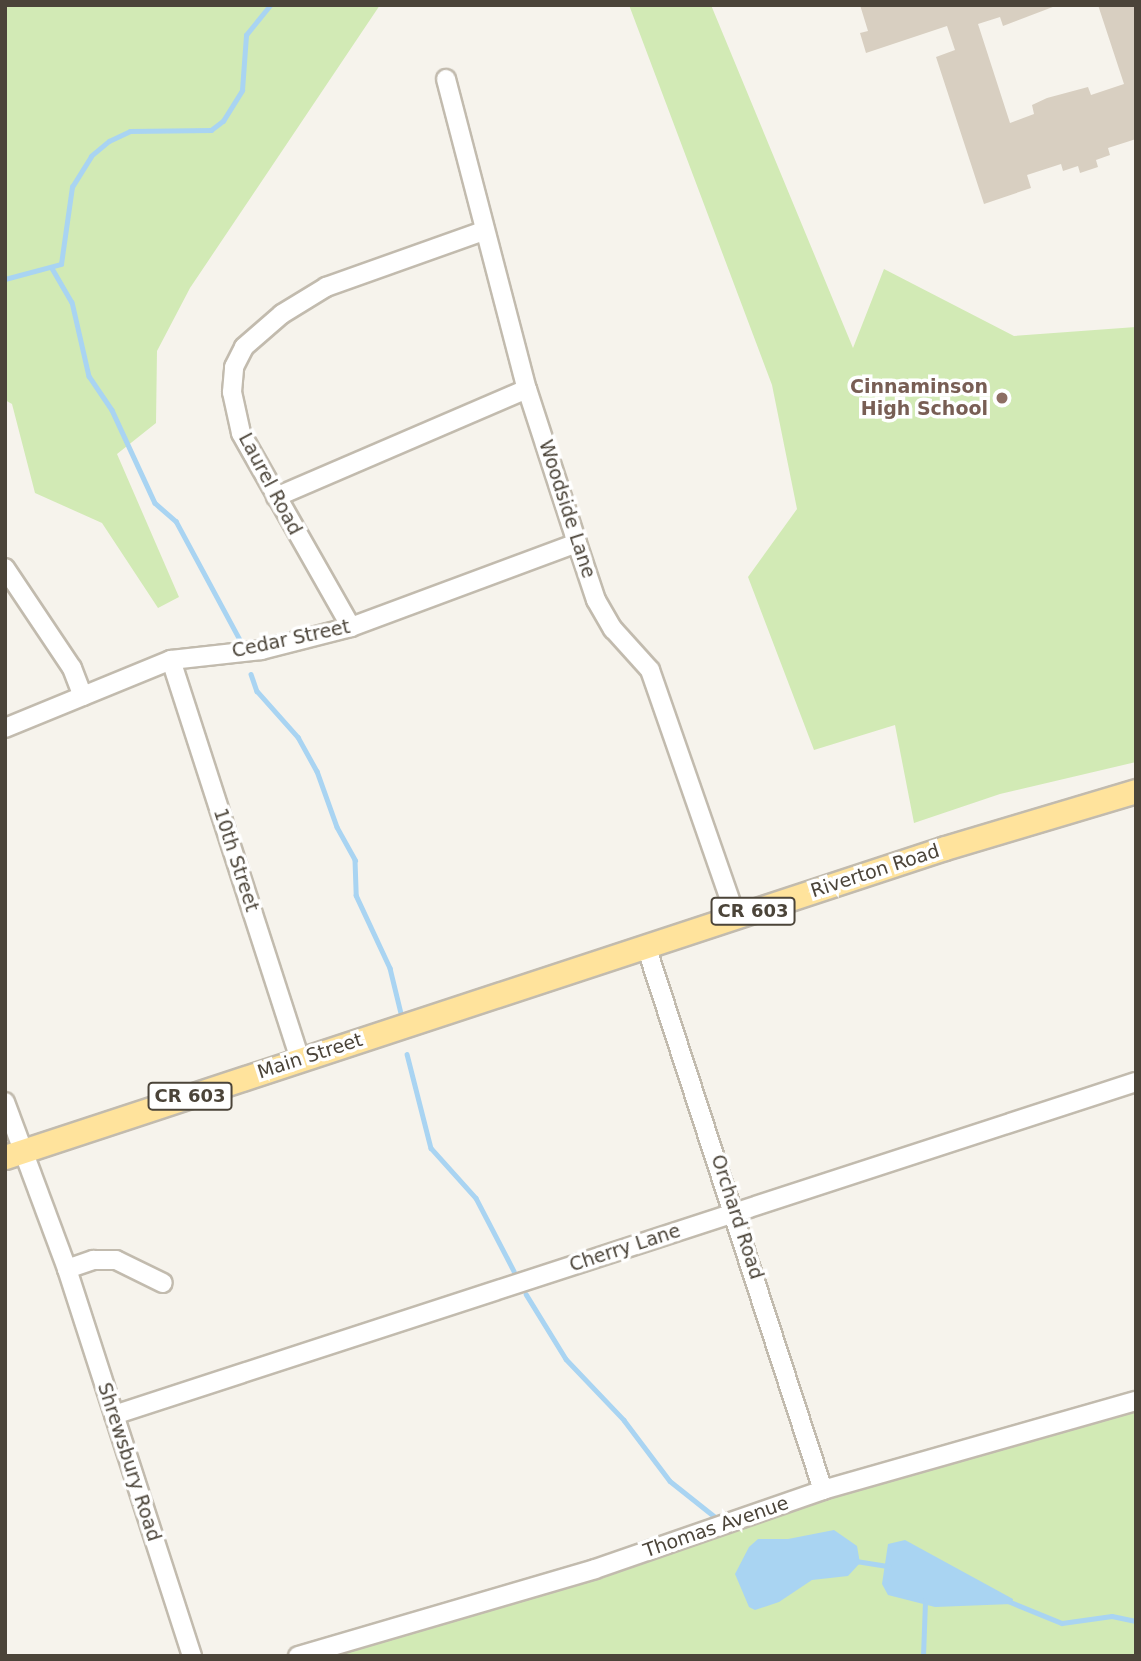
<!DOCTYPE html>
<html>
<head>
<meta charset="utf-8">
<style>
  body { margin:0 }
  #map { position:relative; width:1141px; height:1661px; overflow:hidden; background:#f6f3ec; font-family:"DejaVu Sans",sans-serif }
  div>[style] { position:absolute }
  .green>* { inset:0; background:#d2eab5 }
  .water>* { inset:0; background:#a9d4f2 }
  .stream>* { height:4.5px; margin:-2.25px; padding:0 2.25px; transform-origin:2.25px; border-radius:2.25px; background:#a9d4f2 }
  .building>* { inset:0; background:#d8cfc1 }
  .roads { filter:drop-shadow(2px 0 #c2bbae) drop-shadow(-2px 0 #c2bbae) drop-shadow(0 2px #c2bbae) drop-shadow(0 -2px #c2bbae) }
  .minor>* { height:18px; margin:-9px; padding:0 9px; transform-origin:9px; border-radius:9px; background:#fff }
  .major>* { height:23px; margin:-11.5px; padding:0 11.5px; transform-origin:11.5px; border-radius:11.5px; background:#ffe39c }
  .dots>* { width:19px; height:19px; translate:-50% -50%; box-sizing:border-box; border:4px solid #fff; border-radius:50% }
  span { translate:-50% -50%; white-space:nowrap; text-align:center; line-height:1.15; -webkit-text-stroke:7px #fff; paint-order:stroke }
  .shield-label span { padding:2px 5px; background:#fff; border:2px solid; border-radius:5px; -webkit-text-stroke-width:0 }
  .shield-label { font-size:18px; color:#4b4439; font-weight:700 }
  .education-label { font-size:19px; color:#785e54; font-weight:700 }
  .right { translate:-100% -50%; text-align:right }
  .street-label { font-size:19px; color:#4b4439 }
  .frame { position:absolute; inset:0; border:7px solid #4b4439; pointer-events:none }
</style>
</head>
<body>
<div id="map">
  <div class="green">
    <div style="clip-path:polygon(5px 5px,380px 5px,190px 288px,157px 351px,156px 423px,117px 454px,179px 597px,158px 608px,102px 523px,35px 493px,12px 404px,5px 400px)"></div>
    <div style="clip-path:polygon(629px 5px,711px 5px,853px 348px,884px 269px,1014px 336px,1136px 327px,1136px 762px,1000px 794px,914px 823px,895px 725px,814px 750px,748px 577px,797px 509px,772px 385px)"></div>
    <div style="clip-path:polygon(1136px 1401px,1136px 1656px,305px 1656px)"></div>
  </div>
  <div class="water">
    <div style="clip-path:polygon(834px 1530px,857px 1546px,860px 1563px,848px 1576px,812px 1580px,779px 1602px,755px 1610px,749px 1607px,735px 1574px,749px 1547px,758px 1539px,788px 1539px)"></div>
    <div style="clip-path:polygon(905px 1540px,1013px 1599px,1012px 1604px,935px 1607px,888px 1595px,882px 1584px,888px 1544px)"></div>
  </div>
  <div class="stream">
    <div style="left:52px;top:268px;width:39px;rotate:60deg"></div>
    <div style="left:72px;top:302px;width:76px;rotate:77.1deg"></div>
    <div style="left:89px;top:376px;width:41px;rotate:55.9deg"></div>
    <div style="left:112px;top:410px;width:102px;rotate:65.2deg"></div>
    <div style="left:155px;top:503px;width:28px;rotate:41deg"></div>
    <div style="left:176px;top:521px;width:135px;rotate:61.7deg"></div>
    <div style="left:5px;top:279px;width:58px;rotate:-15deg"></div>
    <div style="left:61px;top:264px;width:78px;rotate:-81.9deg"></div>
    <div style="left:72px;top:187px;width:36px;rotate:-58deg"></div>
    <div style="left:91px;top:156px;width:23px;rotate:-40deg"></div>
    <div style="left:109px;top:141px;width:23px;rotate:-25deg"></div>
    <div style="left:130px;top:131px;width:81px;rotate:-0.7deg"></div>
    <div style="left:211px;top:130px;width:15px;rotate:-37deg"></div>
    <div style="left:223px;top:121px;width:36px;rotate:-58deg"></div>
    <div style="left:242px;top:90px;width:55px;rotate:-85.8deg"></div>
    <div style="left:246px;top:35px;width:38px;rotate:-51deg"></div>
    <div style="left:251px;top:674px;width:18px;rotate:71deg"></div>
    <div style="left:257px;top:691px;width:62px;rotate:48.3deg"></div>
    <div style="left:298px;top:737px;width:39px;rotate:61deg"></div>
    <div style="left:317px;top:771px;width:59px;rotate:70.3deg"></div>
    <div style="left:337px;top:827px;width:38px;rotate:61deg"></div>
    <div style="left:355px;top:860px;width:35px;rotate:88deg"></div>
    <div style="left:356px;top:895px;width:81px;rotate:65deg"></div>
    <div style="left:390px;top:968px;width:46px;rotate:76.3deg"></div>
    <div style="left:407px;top:1054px;width:97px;rotate:75.7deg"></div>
    <div style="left:431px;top:1148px;width:67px;rotate:48deg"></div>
    <div style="left:476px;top:1198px;width:82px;rotate:62.5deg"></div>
    <div style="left:526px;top:1294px;width:76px;rotate:58.4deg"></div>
    <div style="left:566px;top:1359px;width:84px;rotate:46.4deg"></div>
    <div style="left:624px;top:1420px;width:76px;rotate:53deg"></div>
    <div style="left:670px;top:1481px;width:63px;rotate:38.5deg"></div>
    <div style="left:856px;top:1561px;width:33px;rotate:9deg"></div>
    <div style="left:1008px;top:1601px;width:58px;rotate:22.2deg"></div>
    <div style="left:1062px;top:1623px;width:50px;rotate:-8deg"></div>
    <div style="left:1112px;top:1616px;width:25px;rotate:12deg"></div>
    <div style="left:923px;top:1656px;width:55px;rotate:-87.9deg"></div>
  </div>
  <div class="building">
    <div style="clip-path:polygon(860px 5px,1058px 5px,1003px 26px,1000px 17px,978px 24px,1010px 123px,1034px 114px,1032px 105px,1047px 98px,1088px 87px,1091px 95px,1124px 84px,1098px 5px,1136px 5px,1136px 139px,1108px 148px,1110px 155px,1096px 160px,1098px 167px,1080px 173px,1078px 166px,1063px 171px,1061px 164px,1027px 175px,1031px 188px,984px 204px,936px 57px,955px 50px,947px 26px,866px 53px,860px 33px,868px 31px)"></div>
  </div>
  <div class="roads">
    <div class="minor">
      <div style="left:446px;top:79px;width:320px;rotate:75.4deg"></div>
      <div style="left:527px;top:389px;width:162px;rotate:72deg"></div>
      <div style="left:577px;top:543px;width:60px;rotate:71.6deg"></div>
      <div style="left:596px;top:600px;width:34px;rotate:60deg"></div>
      <div style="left:613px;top:629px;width:55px;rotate:47.9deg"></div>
      <div style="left:650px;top:670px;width:262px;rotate:70.8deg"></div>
      <div style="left:276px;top:497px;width:273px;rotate:-23.3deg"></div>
      <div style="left:5px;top:568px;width:120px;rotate:56.2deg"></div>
      <div style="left:72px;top:668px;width:30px;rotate:69deg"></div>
      <div style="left:351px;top:627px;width:223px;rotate:-119.6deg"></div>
      <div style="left:241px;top:433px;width:42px;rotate:-102.4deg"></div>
      <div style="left:232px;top:392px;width:25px;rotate:-85deg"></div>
      <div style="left:234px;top:367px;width:22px;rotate:-63deg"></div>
      <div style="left:244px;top:347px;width:50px;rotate:-41deg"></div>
      <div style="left:282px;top:314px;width:52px;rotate:-31.5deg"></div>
      <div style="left:326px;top:287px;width:167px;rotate:-19.6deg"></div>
      <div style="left:171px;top:660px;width:419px;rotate:72.1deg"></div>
      <div style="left:5px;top:728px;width:179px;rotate:-22.3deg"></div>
      <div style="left:171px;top:660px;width:91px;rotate:-6.3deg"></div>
      <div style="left:261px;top:650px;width:93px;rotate:-14.3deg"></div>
      <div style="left:351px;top:627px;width:241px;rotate:-20.4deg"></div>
      <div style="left:646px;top:946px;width:572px;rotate:71.98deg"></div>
      <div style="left:5px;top:1102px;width:178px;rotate:69.6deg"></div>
      <div style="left:67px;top:1269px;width:407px;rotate:72.1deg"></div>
      <div style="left:67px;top:1269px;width:28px;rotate:-19deg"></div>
      <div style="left:93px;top:1260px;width:23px"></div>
      <div style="left:116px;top:1260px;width:52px;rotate:26.1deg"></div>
      <div style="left:114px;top:1415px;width:1075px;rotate:-18.05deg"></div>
      <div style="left:298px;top:1656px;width:309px;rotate:-16.3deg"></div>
      <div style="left:595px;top:1569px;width:241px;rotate:-19.1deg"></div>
      <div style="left:823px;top:1490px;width:325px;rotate:-15.9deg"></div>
    </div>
    <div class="major">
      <div style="left:5px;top:1157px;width:989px;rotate:-18.2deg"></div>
      <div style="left:945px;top:848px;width:199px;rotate:-16.6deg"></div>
    </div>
  </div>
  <div class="dots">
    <div style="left:1002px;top:398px;background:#8d6e63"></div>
  </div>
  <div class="shield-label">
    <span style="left:753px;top:911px">CR 603</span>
    <span style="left:190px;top:1096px">CR 603</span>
  </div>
  <div class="education-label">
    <span class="right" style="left:988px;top:398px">Cinnaminson<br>High School</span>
  </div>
  <div class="street-label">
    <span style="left:270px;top:484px;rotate:62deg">Laurel Road</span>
    <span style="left:567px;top:509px;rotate:72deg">Woodside Lane</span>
    <span style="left:291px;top:639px;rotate:-12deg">Cedar Street</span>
    <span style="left:236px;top:860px;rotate:72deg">10th Street</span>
    <span style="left:875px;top:871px;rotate:-18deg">Riverton Road</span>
    <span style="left:310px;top:1056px;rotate:-18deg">Main Street</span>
    <span style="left:737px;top:1217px;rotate:72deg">Orchard Road</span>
    <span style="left:625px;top:1248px;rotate:-18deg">Cherry Lane</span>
    <span style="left:129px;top:1462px;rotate:72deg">Shrewsbury Road</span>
    <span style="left:716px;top:1527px;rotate:-19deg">Thomas Avenue</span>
  </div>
  <div class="frame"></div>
</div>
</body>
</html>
